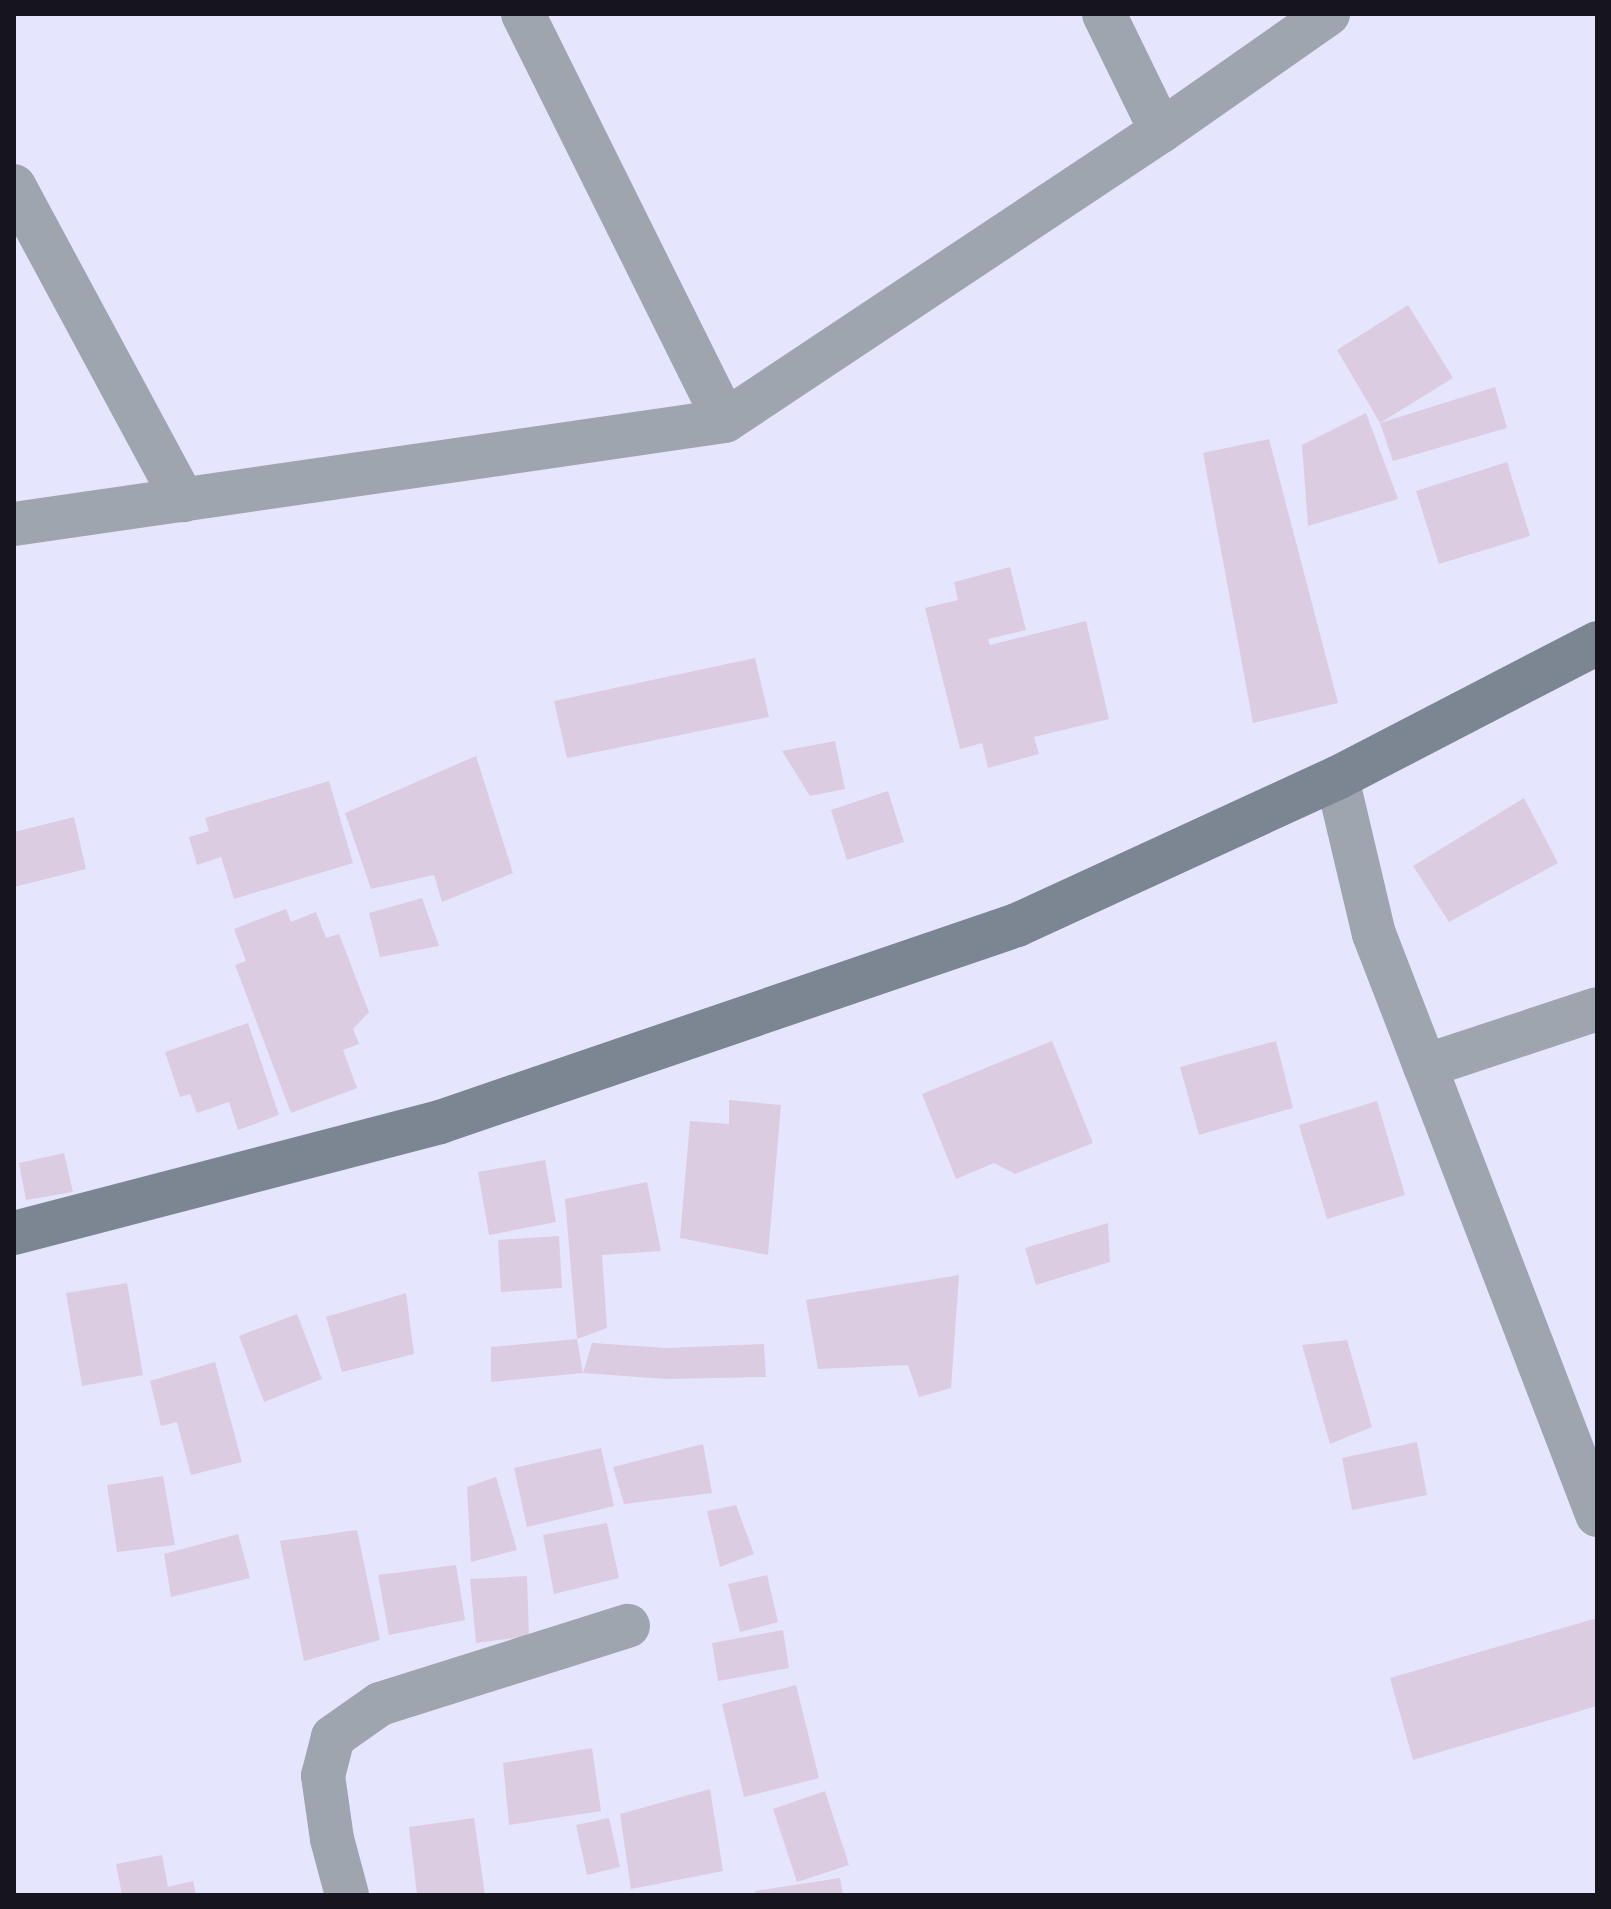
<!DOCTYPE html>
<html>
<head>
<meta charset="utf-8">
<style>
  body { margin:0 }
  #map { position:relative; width:1611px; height:1909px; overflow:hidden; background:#e6e5fe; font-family:Quicksand,sans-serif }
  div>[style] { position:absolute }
  .building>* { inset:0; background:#dccce1 }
  .street>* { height:44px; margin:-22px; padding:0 22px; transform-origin:22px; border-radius:22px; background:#9fa5ae }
  .secondary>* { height:44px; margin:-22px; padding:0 22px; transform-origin:22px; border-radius:22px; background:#7c8592 }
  span { translate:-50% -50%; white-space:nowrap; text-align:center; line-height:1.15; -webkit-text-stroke:6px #fff; paint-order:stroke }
  .frame { position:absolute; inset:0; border:16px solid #16151e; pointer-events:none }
</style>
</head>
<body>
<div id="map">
  <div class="building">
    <div style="clip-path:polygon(1408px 305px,1453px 378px,1380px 423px,1337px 350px)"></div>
    <div style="clip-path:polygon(1495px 387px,1507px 428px,1393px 461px,1380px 423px)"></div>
    <div style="clip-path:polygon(1366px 413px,1398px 499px,1308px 526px,1302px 445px)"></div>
    <div style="clip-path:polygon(1269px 439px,1338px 703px,1253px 723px,1203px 453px)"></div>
    <div style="clip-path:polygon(1507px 462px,1530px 536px,1439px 564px,1416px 491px)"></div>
    <div style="clip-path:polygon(1010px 567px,1026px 630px,988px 639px,990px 645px,1086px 621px,1109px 719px,1034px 737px,1039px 754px,988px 768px,982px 743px,960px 749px,925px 608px,958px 600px,954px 582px)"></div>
    <div style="clip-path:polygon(755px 658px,769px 717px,567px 758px,554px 701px)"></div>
    <div style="clip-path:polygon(835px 741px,845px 789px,810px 796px,782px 751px)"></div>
    <div style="clip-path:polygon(476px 756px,513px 873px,442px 902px,434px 875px,371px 889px,345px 813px)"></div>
    <div style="clip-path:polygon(329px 781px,353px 863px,234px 899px,221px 857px,197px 865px,189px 837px,209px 831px,205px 818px)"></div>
    <div style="clip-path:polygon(888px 791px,904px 842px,847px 860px,831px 810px)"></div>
    <div style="clip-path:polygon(1524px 798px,1558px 863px,1449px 922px,1413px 866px)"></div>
    <div style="clip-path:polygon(74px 817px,86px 869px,14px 887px,14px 832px)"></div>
    <div style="clip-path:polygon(422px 898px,439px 946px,380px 957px,369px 913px)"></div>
    <div style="clip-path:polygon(286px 909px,291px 922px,316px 912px,326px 938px,339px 934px,369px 1012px,353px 1029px,359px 1044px,343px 1050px,357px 1088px,291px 1113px,235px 965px,246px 961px,234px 929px)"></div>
    <div style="clip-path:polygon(248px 1023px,279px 1115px,238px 1130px,229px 1102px,197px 1113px,190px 1094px,180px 1097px,165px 1052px)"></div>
    <div style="clip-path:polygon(1052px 1041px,1093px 1143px,1015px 1174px,994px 1163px,956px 1179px,922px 1094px)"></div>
    <div style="clip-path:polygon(1276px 1041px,1293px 1108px,1199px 1135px,1180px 1067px)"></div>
    <div style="clip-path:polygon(729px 1100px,781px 1105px,768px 1255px,680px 1238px,690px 1121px,729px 1124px)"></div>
    <div style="clip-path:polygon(1377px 1101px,1405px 1195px,1327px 1219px,1299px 1125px)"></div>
    <div style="clip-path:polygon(64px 1153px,73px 1192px,26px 1200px,19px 1163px)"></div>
    <div style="clip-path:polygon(545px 1160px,556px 1222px,489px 1235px,478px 1172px)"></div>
    <div style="clip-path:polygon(647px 1182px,661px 1251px,602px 1255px,607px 1328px,577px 1339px,565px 1199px)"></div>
    <div style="clip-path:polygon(1108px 1223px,1110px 1262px,1036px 1285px,1025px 1248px)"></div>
    <div style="clip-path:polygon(559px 1236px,562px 1288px,501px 1292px,498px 1240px)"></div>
    <div style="clip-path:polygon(959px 1275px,951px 1388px,919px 1397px,908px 1365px,818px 1369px,806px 1300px)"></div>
    <div style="clip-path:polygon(127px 1283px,143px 1375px,82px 1386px,66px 1293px)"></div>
    <div style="clip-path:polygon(406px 1293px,414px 1354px,342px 1372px,326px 1317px)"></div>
    <div style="clip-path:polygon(297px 1314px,322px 1379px,264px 1402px,239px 1336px)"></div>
    <div style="clip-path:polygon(577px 1339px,583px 1373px,491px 1382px,491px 1347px)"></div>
    <div style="clip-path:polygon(1347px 1340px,1372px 1427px,1330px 1444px,1302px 1345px)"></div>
    <div style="clip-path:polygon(592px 1343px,667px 1348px,764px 1344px,766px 1377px,667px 1379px,583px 1373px)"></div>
    <div style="clip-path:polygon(215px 1362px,242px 1462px,191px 1475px,177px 1422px,161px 1426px,150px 1381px)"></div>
    <div style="clip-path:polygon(1417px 1442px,1427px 1495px,1352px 1510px,1342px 1458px)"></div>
    <div style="clip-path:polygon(703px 1444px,712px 1493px,624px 1504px,613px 1467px)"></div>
    <div style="clip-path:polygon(601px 1448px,614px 1506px,527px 1527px,514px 1468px)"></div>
    <div style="clip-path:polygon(163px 1476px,175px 1545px,117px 1552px,107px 1485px)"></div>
    <div style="clip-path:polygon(496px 1477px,517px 1550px,471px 1562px,467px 1487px)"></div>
    <div style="clip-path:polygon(736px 1505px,754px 1554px,720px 1567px,707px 1511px)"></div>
    <div style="clip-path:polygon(607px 1523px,619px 1578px,554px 1594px,543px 1535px)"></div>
    <div style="clip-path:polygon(357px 1530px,380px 1640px,304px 1661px,280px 1541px)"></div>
    <div style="clip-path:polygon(238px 1534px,250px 1578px,171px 1597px,164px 1554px)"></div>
    <div style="clip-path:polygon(456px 1565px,465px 1620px,389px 1635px,378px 1575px)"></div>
    <div style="clip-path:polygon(767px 1575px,778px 1622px,740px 1632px,728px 1584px)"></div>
    <div style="clip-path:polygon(527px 1576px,529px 1636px,476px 1643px,470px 1579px)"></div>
    <div style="clip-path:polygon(1597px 1618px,1597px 1706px,1413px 1760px,1390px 1678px)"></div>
    <div style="clip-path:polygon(783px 1630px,789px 1668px,718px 1681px,712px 1643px)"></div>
    <div style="clip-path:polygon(796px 1685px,819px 1778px,744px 1797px,722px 1704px)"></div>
    <div style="clip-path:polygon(592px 1748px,601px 1811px,509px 1825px,503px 1763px)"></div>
    <div style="clip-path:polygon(710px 1789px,723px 1871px,631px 1889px,620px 1814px)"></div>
    <div style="clip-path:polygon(825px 1791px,849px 1865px,797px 1882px,773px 1809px)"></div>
    <div style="clip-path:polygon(474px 1818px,485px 1895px,417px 1895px,409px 1827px)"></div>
    <div style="clip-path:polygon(609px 1818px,620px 1867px,587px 1875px,576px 1825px)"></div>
    <div style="clip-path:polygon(162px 1855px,168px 1887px,193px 1881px,196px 1895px,122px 1895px,116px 1864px)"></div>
    <div style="clip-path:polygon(840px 1878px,843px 1895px,755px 1895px,755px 1891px)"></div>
  </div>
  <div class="street">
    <div style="left:523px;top:14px;width:454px;rotate:63.6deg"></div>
    <div style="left:725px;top:421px;width:524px;rotate:-33.63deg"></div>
    <div style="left:1161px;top:131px;width:204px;rotate:-35deg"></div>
    <div style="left:1104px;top:14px;width:130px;rotate:64deg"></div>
    <div style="left:14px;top:186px;width:357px;rotate:61.7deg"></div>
    <div style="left:14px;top:524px;width:718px;rotate:-8.24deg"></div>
    <div style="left:1337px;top:778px;width:160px;rotate:76.7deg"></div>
    <div style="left:1374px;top:934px;width:142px;rotate:68.9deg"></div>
    <div style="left:1425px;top:1066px;width:181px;rotate:-18.3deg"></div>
    <div style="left:1425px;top:1066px;width:481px;rotate:69deg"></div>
    <div style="left:347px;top:1895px;width:58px;rotate:-105deg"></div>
    <div style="left:332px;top:1839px;width:64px;rotate:-98.1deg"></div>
    <div style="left:323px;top:1776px;width:40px;rotate:-75.6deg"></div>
    <div style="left:333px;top:1737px;width:57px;rotate:-35.1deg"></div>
    <div style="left:380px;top:1704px;width:260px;rotate:-17.5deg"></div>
  </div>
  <div class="secondary">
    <div style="left:14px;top:1233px;width:440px;rotate:-14.6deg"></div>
    <div style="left:440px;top:1122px;width:610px;rotate:-18.85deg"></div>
    <div style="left:1017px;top:925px;width:352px;rotate:-24.7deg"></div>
    <div style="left:1337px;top:778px;width:293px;rotate:-27.4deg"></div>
  </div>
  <div class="frame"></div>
</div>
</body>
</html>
